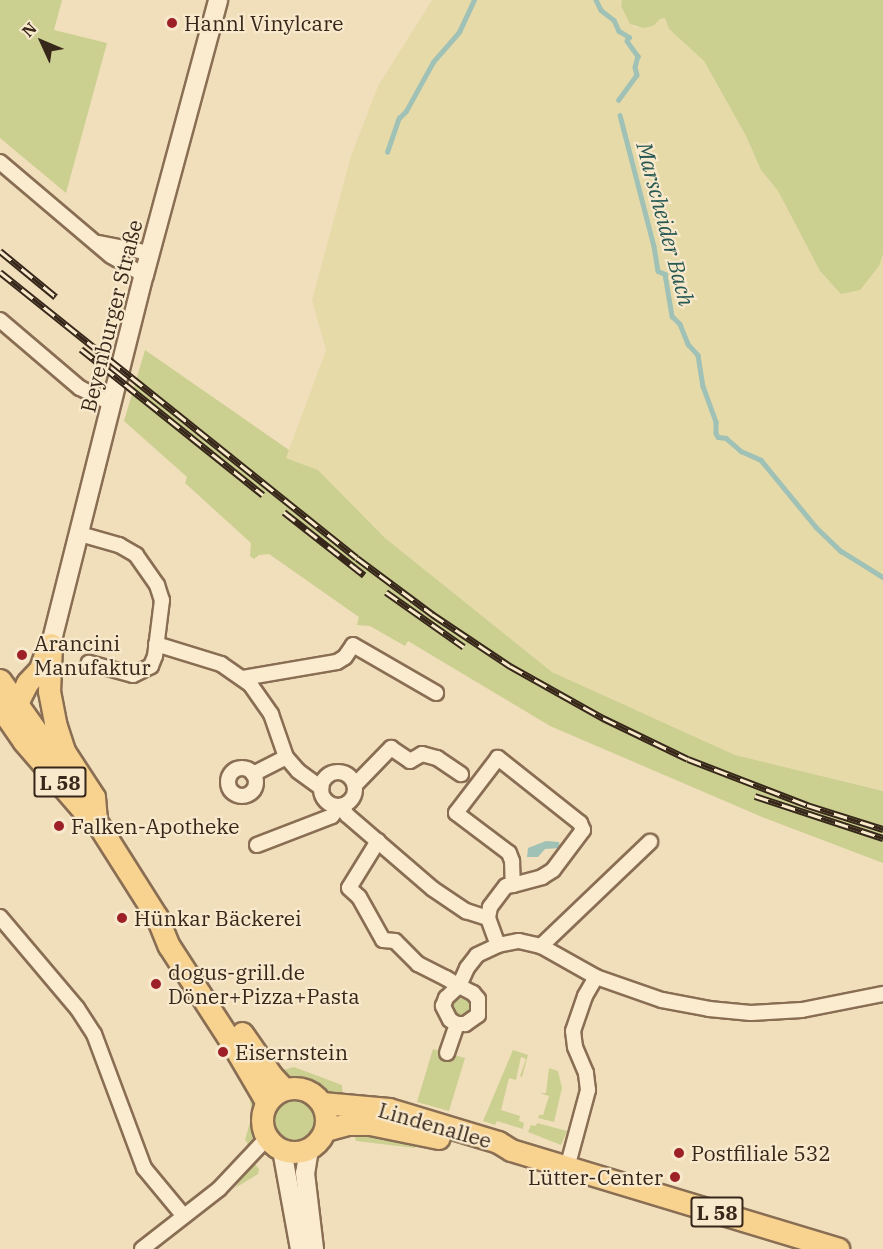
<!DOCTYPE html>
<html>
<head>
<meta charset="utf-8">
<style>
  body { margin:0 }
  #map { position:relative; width:883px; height:1249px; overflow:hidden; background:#f1dfbc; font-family:"IBM Plex Serif",serif }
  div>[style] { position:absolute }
  .farmland>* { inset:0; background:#e7daa9 }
  .green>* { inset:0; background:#cbcf90 }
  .round { border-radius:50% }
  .water>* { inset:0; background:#a0c1b6 }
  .stream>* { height:4.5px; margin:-2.25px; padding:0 2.25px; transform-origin:2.25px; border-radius:2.25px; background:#a0c1b6 }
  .roads { filter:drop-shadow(2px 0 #896e54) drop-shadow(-2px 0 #896e54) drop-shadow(0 2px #896e54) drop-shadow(0 -2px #896e54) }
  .street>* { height:14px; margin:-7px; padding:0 7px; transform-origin:7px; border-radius:7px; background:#fbecd0 }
  .street>.ring { margin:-7px; padding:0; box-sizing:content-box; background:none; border:14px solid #fbecd0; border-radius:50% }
  .secondary>* { height:18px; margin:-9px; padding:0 9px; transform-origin:9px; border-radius:9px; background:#fbecd0 }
  .primary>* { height:21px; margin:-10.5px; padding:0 10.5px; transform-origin:10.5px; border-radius:10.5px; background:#f8d390 }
  .primary>.ring { margin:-10.5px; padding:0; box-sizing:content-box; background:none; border:21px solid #f8d390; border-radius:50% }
  .rail>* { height:7px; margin-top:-3.5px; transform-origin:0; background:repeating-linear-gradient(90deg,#f8e9cc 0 14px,#37271a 0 28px); box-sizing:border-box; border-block:2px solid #37271a }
  .dots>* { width:16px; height:16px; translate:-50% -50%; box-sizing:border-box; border:3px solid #f8e9cc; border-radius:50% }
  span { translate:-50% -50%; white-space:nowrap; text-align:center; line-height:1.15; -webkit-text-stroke:4.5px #f8e9cc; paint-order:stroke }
  .shield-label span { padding:2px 4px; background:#f8e9cc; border:2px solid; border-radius:4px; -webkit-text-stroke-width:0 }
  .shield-label { font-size:20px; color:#37271a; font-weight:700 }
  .poi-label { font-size:21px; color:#37271a }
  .left { translate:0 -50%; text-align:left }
  .right { translate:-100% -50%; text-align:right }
  .street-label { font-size:21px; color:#37271a }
  .water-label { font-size:22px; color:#285953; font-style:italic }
  .north { position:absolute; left:12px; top:12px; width:60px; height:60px; -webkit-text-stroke:4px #f8e9cc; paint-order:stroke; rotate:314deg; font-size:16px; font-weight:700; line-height:24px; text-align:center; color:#37271a }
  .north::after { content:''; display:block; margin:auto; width:21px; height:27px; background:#37271a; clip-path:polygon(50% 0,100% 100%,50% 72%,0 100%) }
</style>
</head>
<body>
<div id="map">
  <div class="farmland">
    <div style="clip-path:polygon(432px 0,622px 0,621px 6px,630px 24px,637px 28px,665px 18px,669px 29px,704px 61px,746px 136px,761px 170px,778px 191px,820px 271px,879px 266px,883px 254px,883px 791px,735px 755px,552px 672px,385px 538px,318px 470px,286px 458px,326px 350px,312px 300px,351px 156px,378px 86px)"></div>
  </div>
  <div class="green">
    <div style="clip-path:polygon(0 0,62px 0,54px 30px,107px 43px,66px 193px,0 138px)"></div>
    <div style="clip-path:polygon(622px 0,883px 0,883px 254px,879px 266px,860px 290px,841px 294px,820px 271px,778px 191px,761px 170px,746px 136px,704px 61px,669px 29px,665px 18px,660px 19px,653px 26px,643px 28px,630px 24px,621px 6px)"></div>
    <div style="clip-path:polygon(145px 350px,289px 450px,286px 458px,318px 470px,385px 538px,552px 672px,735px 755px,883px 791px,883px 863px,762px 817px,550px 726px,408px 641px,405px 646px,370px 626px,357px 625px,359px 617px,269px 554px,259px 555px,254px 559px,250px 556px,251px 543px,185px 483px,187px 477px,124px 421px)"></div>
    <div class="round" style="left:453px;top:998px;width:18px;height:18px"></div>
    <div style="clip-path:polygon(433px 1049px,465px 1058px,449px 1111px,417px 1102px)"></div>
    <div style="clip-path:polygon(513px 1050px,528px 1055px,522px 1077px,520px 1076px,526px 1059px,521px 1057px,516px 1080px,509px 1078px,501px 1110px,520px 1116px,519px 1121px,524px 1123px,523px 1129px,497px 1121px,495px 1125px,483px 1121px)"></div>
    <div style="clip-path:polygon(294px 1067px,342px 1085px,343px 1101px,326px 1096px,308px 1084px,286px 1079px,276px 1072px)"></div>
    <div style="clip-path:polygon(549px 1068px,558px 1071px,562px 1088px,554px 1122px,538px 1118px,539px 1115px,543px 1115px,549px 1096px,540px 1093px,546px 1093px)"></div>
    <div style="clip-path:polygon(249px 1093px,258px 1102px,256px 1131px,250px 1147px,245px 1140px,252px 1115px)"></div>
    <div class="round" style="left:272px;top:1098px;width:44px;height:44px"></div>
    <div style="clip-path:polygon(537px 1123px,567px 1131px,561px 1145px,528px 1132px,531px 1125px,536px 1126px)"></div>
    <div style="clip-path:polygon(353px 1129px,414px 1141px,415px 1148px,356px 1141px)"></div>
    <div style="clip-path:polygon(253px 1162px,259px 1169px,258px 1174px,235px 1188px)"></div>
  </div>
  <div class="water">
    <div style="clip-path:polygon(546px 841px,559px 842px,560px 848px,545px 849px,538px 857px,527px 857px,528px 848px)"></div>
  </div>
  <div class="stream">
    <div style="left:596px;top:0;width:11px;rotate:63deg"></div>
    <div style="left:601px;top:10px;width:16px;rotate:38deg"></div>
    <div style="left:614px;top:20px;width:12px;rotate:66deg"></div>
    <div style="left:619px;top:31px;width:12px;rotate:31deg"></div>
    <div style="left:629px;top:37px;width:4px;rotate:117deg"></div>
    <div style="left:627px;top:41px;width:19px;rotate:54deg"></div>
    <div style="left:638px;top:56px;width:11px;rotate:105deg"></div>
    <div style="left:635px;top:67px;width:8px;rotate:76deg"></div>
    <div style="left:637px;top:75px;width:31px;rotate:126deg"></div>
    <div style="left:620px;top:115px;width:135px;rotate:75.5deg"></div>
    <div style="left:654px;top:246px;width:25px;rotate:81deg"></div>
    <div style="left:658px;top:271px;width:8px;rotate:23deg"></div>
    <div style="left:665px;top:274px;width:43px;rotate:80.5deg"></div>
    <div style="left:672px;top:316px;width:11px;rotate:45deg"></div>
    <div style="left:680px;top:324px;width:22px;rotate:68deg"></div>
    <div style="left:688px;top:344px;width:15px;rotate:48deg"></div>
    <div style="left:698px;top:355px;width:31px;rotate:81deg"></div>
    <div style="left:703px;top:386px;width:38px;rotate:70deg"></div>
    <div style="left:716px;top:422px;width:11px;rotate:90deg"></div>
    <div style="left:716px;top:433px;width:4px;rotate:63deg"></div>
    <div style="left:718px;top:437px;width:8px;rotate:7deg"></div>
    <div style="left:726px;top:438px;width:20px;rotate:41deg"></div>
    <div style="left:741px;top:451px;width:22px;rotate:24deg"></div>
    <div style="left:761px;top:460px;width:87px;rotate:50.6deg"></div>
    <div style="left:816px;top:527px;width:35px;rotate:44deg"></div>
    <div style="left:841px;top:551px;width:49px;rotate:31.8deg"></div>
    <div style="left:387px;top:152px;width:36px;rotate:-71deg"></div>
    <div style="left:399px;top:118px;width:10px;rotate:-45deg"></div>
    <div style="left:406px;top:111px;width:56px;rotate:-61.1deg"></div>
    <div style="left:433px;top:62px;width:40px;rotate:-49deg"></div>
    <div style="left:459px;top:32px;width:35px;rotate:-65deg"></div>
  </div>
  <div class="roads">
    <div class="street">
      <div style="left:0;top:162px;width:145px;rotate:40.3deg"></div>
      <div style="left:111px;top:256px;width:38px;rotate:30deg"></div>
      <div style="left:99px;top:243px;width:52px;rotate:11.1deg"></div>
      <div style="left:0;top:320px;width:105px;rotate:40.4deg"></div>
      <div style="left:80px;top:388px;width:34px;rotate:26deg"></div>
      <div style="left:80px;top:534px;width:41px;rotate:15.8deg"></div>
      <div style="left:119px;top:545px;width:20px;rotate:30deg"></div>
      <div style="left:136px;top:555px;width:37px;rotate:55deg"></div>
      <div style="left:157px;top:585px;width:16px;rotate:72deg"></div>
      <div style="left:162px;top:600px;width:56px;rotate:97.1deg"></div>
      <div style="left:155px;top:656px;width:11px;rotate:112deg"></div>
      <div style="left:151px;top:666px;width:20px;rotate:153deg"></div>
      <div style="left:133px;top:675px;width:46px;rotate:-164.7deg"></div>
      <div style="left:156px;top:644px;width:68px;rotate:17.1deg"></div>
      <div style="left:221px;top:664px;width:35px;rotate:35deg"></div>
      <div style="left:250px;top:684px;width:37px;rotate:55deg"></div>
      <div style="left:271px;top:714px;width:46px;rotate:70.8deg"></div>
      <div style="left:286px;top:757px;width:18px;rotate:49deg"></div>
      <div style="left:298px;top:771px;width:29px;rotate:36deg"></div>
      <div style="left:243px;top:678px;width:95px;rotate:-9.7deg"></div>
      <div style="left:337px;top:662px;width:9px;rotate:-32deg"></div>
      <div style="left:345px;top:657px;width:14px;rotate:-56deg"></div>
      <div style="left:353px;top:645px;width:96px;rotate:30deg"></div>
      <div class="ring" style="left:228px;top:768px;width:14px;height:14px"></div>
      <div class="ring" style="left:321px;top:772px;width:20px;height:20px"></div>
      <div style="left:253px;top:774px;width:37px;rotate:-27deg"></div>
      <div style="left:355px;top:785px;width:52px;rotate:-45.8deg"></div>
      <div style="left:391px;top:748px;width:23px;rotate:34deg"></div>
      <div style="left:410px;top:761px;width:14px;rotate:-30deg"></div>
      <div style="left:422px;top:754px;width:16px;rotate:15deg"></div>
      <div style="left:437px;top:758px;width:29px;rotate:34deg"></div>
      <div style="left:341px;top:806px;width:11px;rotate:56deg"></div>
      <div style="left:347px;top:815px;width:113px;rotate:40.7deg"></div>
      <div style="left:433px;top:889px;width:40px;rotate:34deg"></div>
      <div style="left:466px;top:911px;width:23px;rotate:18deg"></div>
      <div style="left:488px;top:918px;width:29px;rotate:70deg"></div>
      <div style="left:378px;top:841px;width:55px;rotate:121.7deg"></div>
      <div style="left:349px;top:888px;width:13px;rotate:42deg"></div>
      <div style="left:359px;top:897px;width:49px;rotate:60.8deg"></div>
      <div style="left:383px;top:940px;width:12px;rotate:5deg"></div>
      <div style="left:395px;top:941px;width:33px;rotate:45deg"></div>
      <div style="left:418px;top:964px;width:31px;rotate:27deg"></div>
      <div style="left:446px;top:978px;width:15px;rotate:32deg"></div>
      <div style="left:459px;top:986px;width:16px;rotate:27deg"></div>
      <div style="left:473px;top:993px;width:8px;rotate:50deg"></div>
      <div style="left:478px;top:999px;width:16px;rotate:90deg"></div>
      <div style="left:478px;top:1015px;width:16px;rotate:145deg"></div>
      <div style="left:465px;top:1024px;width:8px;rotate:180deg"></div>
      <div style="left:457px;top:1024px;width:8px;rotate:-150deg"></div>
      <div style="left:450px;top:1020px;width:16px;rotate:-117deg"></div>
      <div style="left:443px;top:1006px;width:9px;rotate:-69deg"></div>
      <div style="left:446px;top:998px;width:18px;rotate:-43deg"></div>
      <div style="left:459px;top:986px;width:20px;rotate:-66deg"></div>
      <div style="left:467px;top:968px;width:16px;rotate:-52deg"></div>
      <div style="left:477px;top:955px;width:23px;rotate:-25deg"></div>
      <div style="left:498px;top:945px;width:21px;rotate:-11deg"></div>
      <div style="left:519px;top:941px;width:23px;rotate:13deg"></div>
      <div style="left:541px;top:946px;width:63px;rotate:29.4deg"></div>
      <div style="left:596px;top:977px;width:70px;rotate:19.2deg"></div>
      <div style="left:662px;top:1000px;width:48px;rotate:10.8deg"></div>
      <div style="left:709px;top:1009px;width:42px;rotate:5.4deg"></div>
      <div style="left:751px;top:1013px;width:51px;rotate:-3.4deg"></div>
      <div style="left:802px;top:1010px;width:83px;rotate:-11.2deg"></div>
      <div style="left:257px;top:845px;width:80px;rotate:-21.1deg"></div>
      <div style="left:332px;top:816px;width:12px;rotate:-55deg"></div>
      <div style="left:0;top:917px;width:119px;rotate:49.8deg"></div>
      <div style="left:77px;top:1008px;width:31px;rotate:57deg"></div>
      <div style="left:94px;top:1034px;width:143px;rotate:69.5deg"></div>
      <div style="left:144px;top:1168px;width:61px;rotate:50.3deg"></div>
      <div style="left:488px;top:918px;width:11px;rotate:-80deg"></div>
      <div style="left:490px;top:907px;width:26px;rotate:-53deg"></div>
      <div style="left:506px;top:886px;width:7px;rotate:-8deg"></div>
      <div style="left:513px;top:885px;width:30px;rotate:-15deg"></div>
      <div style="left:542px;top:877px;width:13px;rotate:-32deg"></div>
      <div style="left:553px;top:870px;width:50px;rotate:-53.1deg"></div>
      <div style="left:583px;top:830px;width:8px;rotate:-113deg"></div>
      <div style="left:580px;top:823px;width:105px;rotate:-141.6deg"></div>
      <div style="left:498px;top:758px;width:69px;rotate:127.4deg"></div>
      <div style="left:456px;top:813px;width:66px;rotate:37deg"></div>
      <div style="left:509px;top:853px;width:9px;rotate:69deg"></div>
      <div style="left:512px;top:861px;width:24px;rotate:88deg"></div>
      <div style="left:541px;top:946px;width:151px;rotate:-43.7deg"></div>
      <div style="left:447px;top:1053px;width:31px;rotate:-71deg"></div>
      <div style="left:567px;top:1168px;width:81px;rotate:-74.9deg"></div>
      <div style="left:588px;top:1090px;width:17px;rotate:-97deg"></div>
      <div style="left:586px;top:1073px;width:28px;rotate:-113deg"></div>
      <div style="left:575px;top:1047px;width:16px;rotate:-97deg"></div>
      <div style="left:573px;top:1031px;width:37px;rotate:-71deg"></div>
      <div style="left:585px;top:996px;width:22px;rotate:-60deg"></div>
      <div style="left:142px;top:1249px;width:98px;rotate:-37.9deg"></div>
      <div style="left:219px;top:1189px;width:70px;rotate:-46.7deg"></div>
    </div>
    <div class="secondary">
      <div style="left:51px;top:644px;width:381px;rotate:-75.9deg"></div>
      <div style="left:144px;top:275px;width:285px;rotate:-74.9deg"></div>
      <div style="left:309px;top:1149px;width:24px;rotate:99deg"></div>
      <div style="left:305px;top:1173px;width:77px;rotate:83.2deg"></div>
      <div style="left:282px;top:1150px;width:101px;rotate:79.7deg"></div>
    </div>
    <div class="primary">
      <div style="left:51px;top:644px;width:47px;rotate:92.4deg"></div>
      <div style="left:49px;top:691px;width:33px;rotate:79deg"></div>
      <div style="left:55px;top:723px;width:29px;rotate:72deg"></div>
      <div style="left:64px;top:751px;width:55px;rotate:56.9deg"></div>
      <div style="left:94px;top:797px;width:24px;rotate:85deg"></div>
      <div style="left:96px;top:821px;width:114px;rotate:57.6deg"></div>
      <div style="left:157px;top:917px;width:31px;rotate:68deg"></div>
      <div style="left:169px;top:946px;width:118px;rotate:57.1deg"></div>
      <div style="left:233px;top:1045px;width:67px;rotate:59.6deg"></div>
      <div style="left:0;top:680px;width:110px;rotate:54.6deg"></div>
      <div style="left:16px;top:705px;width:25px;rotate:-63deg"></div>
      <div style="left:27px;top:683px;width:19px;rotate:-47deg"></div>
      <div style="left:40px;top:669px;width:18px;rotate:-71deg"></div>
      <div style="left:0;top:707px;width:42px;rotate:55.6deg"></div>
      <div style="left:24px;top:742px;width:98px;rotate:49.1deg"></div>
      <div style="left:88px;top:816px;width:9px;rotate:32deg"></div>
      <div style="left:242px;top:1033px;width:52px;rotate:55.1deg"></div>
      <div style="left:272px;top:1076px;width:18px;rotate:47deg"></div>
      <div class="ring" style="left:262px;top:1088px;width:43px;height:43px"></div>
      <div style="left:322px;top:1103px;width:67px;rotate:5.1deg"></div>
      <div style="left:389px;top:1109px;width:114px;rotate:16.8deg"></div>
      <div style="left:498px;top:1142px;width:15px;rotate:32deg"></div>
      <div style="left:511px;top:1150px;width:342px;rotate:16.8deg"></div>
      <div style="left:325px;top:1130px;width:24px;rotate:-15deg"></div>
      <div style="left:348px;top:1124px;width:22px"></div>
      <div style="left:370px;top:1124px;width:70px;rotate:11.5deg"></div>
    </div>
  </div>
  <div class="rail">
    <div style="left:0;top:251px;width:72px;rotate:39.4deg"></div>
    <div style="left:0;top:272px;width:457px;rotate:38.7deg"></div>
    <div style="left:357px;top:558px;width:94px;rotate:36.7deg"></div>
    <div style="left:432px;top:614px;width:94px;rotate:33.7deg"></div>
    <div style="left:510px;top:666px;width:107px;rotate:29.2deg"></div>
    <div style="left:603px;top:718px;width:94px;rotate:25.8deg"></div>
    <div style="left:688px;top:759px;width:128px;rotate:21.1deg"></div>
    <div style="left:807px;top:805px;width:80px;rotate:17.5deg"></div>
    <div style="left:81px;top:349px;width:233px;rotate:38.7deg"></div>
    <div style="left:284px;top:512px;width:102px;rotate:38.2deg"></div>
    <div style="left:386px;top:592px;width:95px;rotate:35.2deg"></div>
    <div style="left:755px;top:796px;width:135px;rotate:18.2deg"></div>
  </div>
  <div class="dots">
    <div style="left:172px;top:23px;background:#9d2027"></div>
    <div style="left:22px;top:655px;background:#9d2027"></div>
    <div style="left:59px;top:826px;background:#9d2027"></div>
    <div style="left:122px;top:918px;background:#9d2027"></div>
    <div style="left:156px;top:984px;background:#9d2027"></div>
    <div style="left:223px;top:1052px;background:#9d2027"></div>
    <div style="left:679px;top:1153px;background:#9d2027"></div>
    <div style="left:675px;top:1177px;background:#9d2027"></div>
  </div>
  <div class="shield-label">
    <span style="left:60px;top:782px">L 58</span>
    <span style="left:717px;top:1212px">L 58</span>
  </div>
  <div class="poi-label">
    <span class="left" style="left:184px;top:23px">Hannl Vinylcare</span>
    <span class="left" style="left:34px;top:655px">Arancini<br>Manufaktur</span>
    <span class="left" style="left:71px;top:826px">Falken-Apotheke</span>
    <span class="left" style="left:134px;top:918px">Hünkar Bäckerei</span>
    <span class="left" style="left:168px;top:984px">dogus-grill.de<br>Döner+Pizza+Pasta</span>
    <span class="left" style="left:235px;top:1052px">Eisernstein</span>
    <span class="left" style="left:691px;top:1153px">Postfiliale 532</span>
    <span class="right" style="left:663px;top:1177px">Lütter-Center</span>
  </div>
  <div class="street-label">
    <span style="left:111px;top:316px;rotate:-76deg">Beyenburger Straße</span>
    <span style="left:435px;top:1125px;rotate:16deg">Lindenallee</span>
  </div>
  <div class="water-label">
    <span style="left:666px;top:224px;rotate:75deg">Marscheider Bach</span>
  </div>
  <div class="north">N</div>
</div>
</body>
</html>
